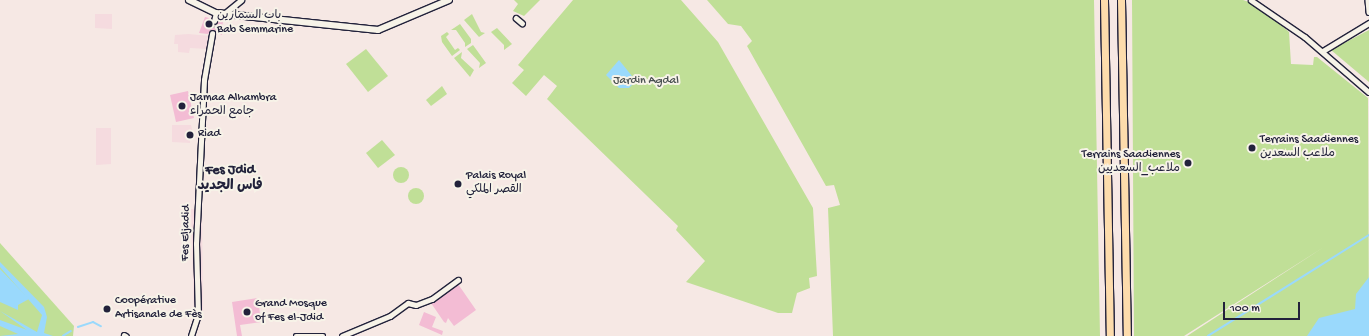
<!DOCTYPE html>
<html>
<head>
<meta charset="utf-8">
<style>
  body { margin:0 }
  #map { position:relative; width:1369px; height:336px; overflow:hidden; background:#f6e8e4; font-family:"Gochi Hand","Playpen Sans Arabic",sans-serif }
  div>[style] { position:absolute }
  .built>* { inset:0; background:#f5dbdf }
  .green>* { inset:0; background:#c0df97 }
  .round { border-radius:50% }
  .water>* { inset:0; background:#9ad9fc }
  .stream>* { height:1.5px; margin:-0.75px; padding:0 0.75px; transform-origin:0.75px; border-radius:0.75px; background:#9ad9fc }
  .building>* { inset:0; background:#f3bcd4 }
  .street-tunnel>* { height:4.5px; margin-top:-2.25px; transform-origin:0; background:repeating-linear-gradient(90deg,#ccc0c2 0 4.5px,transparent 0 6.5px) }
  .roads { filter:drop-shadow(1px 0 #22223b) drop-shadow(-1px 0 #22223b) drop-shadow(0 1px #22223b) drop-shadow(0 -1px #22223b) }
  .street>* { height:4.5px; margin:-2.25px; padding:0 2.25px; transform-origin:2.25px; border-radius:2.25px; background:#f7f3e8 }
  .secondary>* { height:6px; margin:-3px; padding:0 3px; transform-origin:3px; border-radius:3px; background:#f7f3e8 }
  .primary>* { height:7px; margin:-3.5px; padding:0 3.5px; transform-origin:3.5px; border-radius:3.5px; background:#fddcac }
  .dots>* { width:11px; height:11px; translate:-50% -50%; box-sizing:border-box; border:2px solid #f7f3e8; border-radius:50% }
  span { translate:-50% -50%; white-space:nowrap; text-align:center; line-height:1.15; -webkit-text-stroke:4px #f7f3e8; paint-order:stroke }
  .poi-label { font-size:12px; color:#22223b }
  .left { translate:0 -50%; text-align:left }
  .right { translate:-100% -50%; text-align:right }
  .park-label { font-size:12px; color:#4a5152 }
  .street-label { font-size:12px; color:#22223b }
  .quarter-label { font-size:14px; color:#22223b; font-weight:700 }
  .scale { position:absolute; left:1223px; top:302px; width:77px; height:18px; box-sizing:border-box; border:2px solid #22223b; border-top:0; padding-left:5px; font-size:12px; line-height:14px; white-space:nowrap; color:#22223b; -webkit-text-stroke:3px #f7f3e8; paint-order:stroke }
</style>
</head>
<body>
<div id="map">
  <div class="built">
    <div style="clip-path:polygon(95px 14px,112px 14px,112px 29px,95px 28px)"></div>
    <div style="clip-path:polygon(188px 34px,211px 36px,207px 49px,190px 48px,189px 53px,178px 52px,178px 44px,174px 44px,175px 35px)"></div>
    <div style="clip-path:polygon(172px 125px,191px 125px,194px 138px,190px 138px,190px 143px,172px 142px)"></div>
    <div style="clip-path:polygon(96px 128px,111px 128px,111px 164px,96px 165px)"></div>
    <div style="clip-path:polygon(191px 209px,202px 210px,203px 311px,194px 312px)"></div>
  </div>
  <div class="green">
    <div style="clip-path:polygon(514px 0,540px 0,524px 16px,513px 11px,518px 4px)"></div>
    <div style="clip-path:polygon(573px 0,681px 0,718px 42px,813px 208px,817px 276px,809px 278px,810px 288px,797px 293px,792px 313px,778px 313px,686px 282px,705px 261px,676px 230px,678px 226px,547px 99px,557px 86px,544px 75px,526px 96px,512px 83px,524px 70px,518px 65px)"></div>
    <div style="clip-path:polygon(707px 0,1094px 0,1100px 336px,833px 336px,828px 208px,840px 205px,834px 185px,826px 186px,747px 46px,752px 41px,741px 26px,728px 24px)"></div>
    <div style="clip-path:polygon(1132px 0,1243px 0,1258px 5px,1289px 32px,1291px 64px,1313px 65px,1314px 57px,1317px 57px,1368px 98px,1369px 336px,1187px 336px,1324px 247px,1184px 336px,1134px 336px)"></div>
    <div style="clip-path:polygon(472px 14px,481px 32px,485px 33px,479px 37px,464px 20px)"></div>
    <div style="clip-path:polygon(460px 24px,471px 39px,471px 43px,465px 47px,465px 43px,456px 30px,451px 30px)"></div>
    <div style="clip-path:polygon(497px 28px,512px 44px,504px 50px,504px 45px,491px 32px)"></div>
    <div style="clip-path:polygon(1369px 30px,1369px 82px,1331px 50px)"></div>
    <div style="clip-path:polygon(447px 32px,449px 34px,446px 37px,455px 50px,458px 48px,460px 50px,452px 56px,442px 42px,441px 36px)"></div>
    <div style="clip-path:polygon(473px 45px,486px 63px,479px 68px,480px 63px,467px 49px)"></div>
    <div style="clip-path:polygon(366px 49px,388px 76px,368px 92px,346px 64px)"></div>
    <div style="clip-path:polygon(462px 52px,461px 58px,474px 70px,470px 77px,454px 58px)"></div>
    <div style="clip-path:polygon(442px 86px,447px 94px,431px 106px,426px 100px)"></div>
    <div style="clip-path:polygon(382px 140px,395px 155px,378px 168px,366px 153px)"></div>
    <div class="round" style="left:393px;top:167px;width:16px;height:16px"></div>
    <div class="round" style="left:408px;top:188px;width:16px;height:16px"></div>
    <div style="clip-path:polygon(0 243px,74px 326px,73px 336px,0 336px)"></div>
  </div>
  <div class="water">
    <div style="clip-path:polygon(619px 60px,636px 81px,629px 88px,619px 88px,606px 75px)"></div>
    <div style="clip-path:polygon(0 262px,44px 307px,47px 317px,44px 333px,53px 336px,0 336px,18px 334px,0 326px,0 320px,27px 330px,0 311px,37px 332px,42px 315px,0 267px)"></div>
    <div style="clip-path:polygon(0 269px,29px 299px,18px 305px,18px 310px,0 302px)"></div>
    <div style="clip-path:polygon(1369px 277px,1369px 336px,1307px 336px,1319px 318px,1355px 309px,1356px 294px)"></div>
  </div>
  <div class="stream">
    <div style="left:78px;top:327px;width:16px;rotate:-18deg"></div>
    <div style="left:93px;top:322px;width:9px;rotate:27deg"></div>
    <div style="left:63px;top:336px;width:9px;rotate:-32deg"></div>
    <div style="left:1208px;top:336px;width:190px;rotate:-32.1deg"></div>
  </div>
  <div class="building">
    <div style="clip-path:polygon(205px 17px,209px 18px,213px 25px,223px 19px,222px 35px,212px 30px,208px 34px,199px 33px)"></div>
    <div style="clip-path:polygon(188px 91px,194px 118px,176px 122px,170px 95px)"></div>
    <div style="clip-path:polygon(458px 284px,476px 310px,454px 326px,448px 318px,446px 323px,444px 322px,431px 303px)"></div>
    <div style="clip-path:polygon(258px 298px,261px 322px,240px 325px,242px 336px,237px 336px,232px 302px)"></div>
    <div style="clip-path:polygon(424px 312px,436px 317px,432px 327px,443px 331px,442px 335px,419px 325px)"></div>
  </div>
  <div class="street-tunnel">
    <div style="left:212px;top:34px;width:13px;rotate:-81deg"></div>
  </div>
  <div class="roads">
    <div class="street">
      <div style="left:1251px;top:0;width:65px;rotate:34.4deg"></div>
      <div style="left:1305px;top:37px;width:84px;rotate:40.7deg"></div>
      <div style="left:1368px;top:0;width:12px;rotate:85deg"></div>
      <div style="left:224px;top:14px;width:22px;rotate:-39deg"></div>
      <div style="left:516px;top:18px;width:8px;rotate:40deg"></div>
      <div style="left:214px;top:21px;width:8px;rotate:-76deg"></div>
      <div style="left:1323px;top:51px;width:54px;rotate:-31.3deg"></div>
      <div style="left:124px;top:335px;width:2px;rotate:27deg"></div>
      <div style="left:191px;top:336px;width:22px;rotate:-72deg"></div>
      <div style="left:198px;top:315px;width:71px;rotate:-91.6deg"></div>
      <div style="left:196px;top:244px;width:164px;rotate:-87.2deg"></div>
      <div style="left:204px;top:80px;width:47px;rotate:-80.1deg"></div>
      <div style="left:296px;top:336px;width:27px"></div>
      <div style="left:342px;top:336px;width:52px;rotate:-22.6deg"></div>
      <div style="left:390px;top:316px;width:22px;rotate:-36deg"></div>
      <div style="left:408px;top:303px;width:8px;rotate:14deg"></div>
      <div style="left:416px;top:305px;width:17px;rotate:-21deg"></div>
      <div style="left:432px;top:299px;width:32px;rotate:-36deg"></div>
    </div>
    <div class="secondary">
      <div style="left:189px;top:0;width:30px;rotate:26deg"></div>
      <div style="left:216px;top:13px;width:163px;rotate:6deg"></div>
      <div style="left:378px;top:30px;width:77px;rotate:-22.9deg"></div>
    </div>
    <div class="primary">
      <div style="left:1104px;top:0;width:336px;rotate:89deg"></div>
      <div style="left:1121px;top:0;width:336px;rotate:89deg"></div>
    </div>
  </div>
  <div class="dots">
    <div style="left:209px;top:24px;background:#22223b"></div>
    <div style="left:182px;top:106px;background:#22223b"></div>
    <div style="left:190px;top:135px;background:#22223b"></div>
    <div style="left:1252px;top:148px;background:#22223b"></div>
    <div style="left:1188px;top:163px;background:#22223b"></div>
    <div style="left:458px;top:184px;background:#22223b"></div>
    <div style="left:107px;top:309px;background:#22223b"></div>
    <div style="left:247px;top:312px;background:#22223b"></div>
  </div>
  <div class="poi-label">
    <span class="left" style="left:217px;top:24px">باب السمارين<br>Bab Semmarine</span>
    <span class="left" style="left:190px;top:106px">Jamaa Alhambra<br>جامع الحمراء</span>
    <span class="left" style="left:198px;top:135px">Riad</span>
    <span class="left" style="left:1260px;top:148px">Terrains Saadiennes<br>ملاعب السعدين</span>
    <span class="right" style="left:1180px;top:163px">Terrains Saadiennes<br>ملاعب_السعديين</span>
    <span class="left" style="left:466px;top:184px">Palais Royal<br>القصر الملكي</span>
    <span class="left" style="left:115px;top:309px">Coopérative<br>Artisanale de Fès</span>
    <span class="left" style="left:255px;top:312px">Grand Mosque<br>of Fes el-Jdid</span>
  </div>
  <div class="park-label">
    <span style="left:646px;top:82px">Jardin Agdal</span>
  </div>
  <div class="street-label">
    <span style="left:187px;top:233px;rotate:-89deg">Fes Eljadid</span>
  </div>
  <div class="quarter-label">
    <span style="left:230px;top:179px">Fes Jdid<br>فاس الجديد</span>
  </div>
  <div class="scale">100 m</div>
</div>
</body>
</html>
